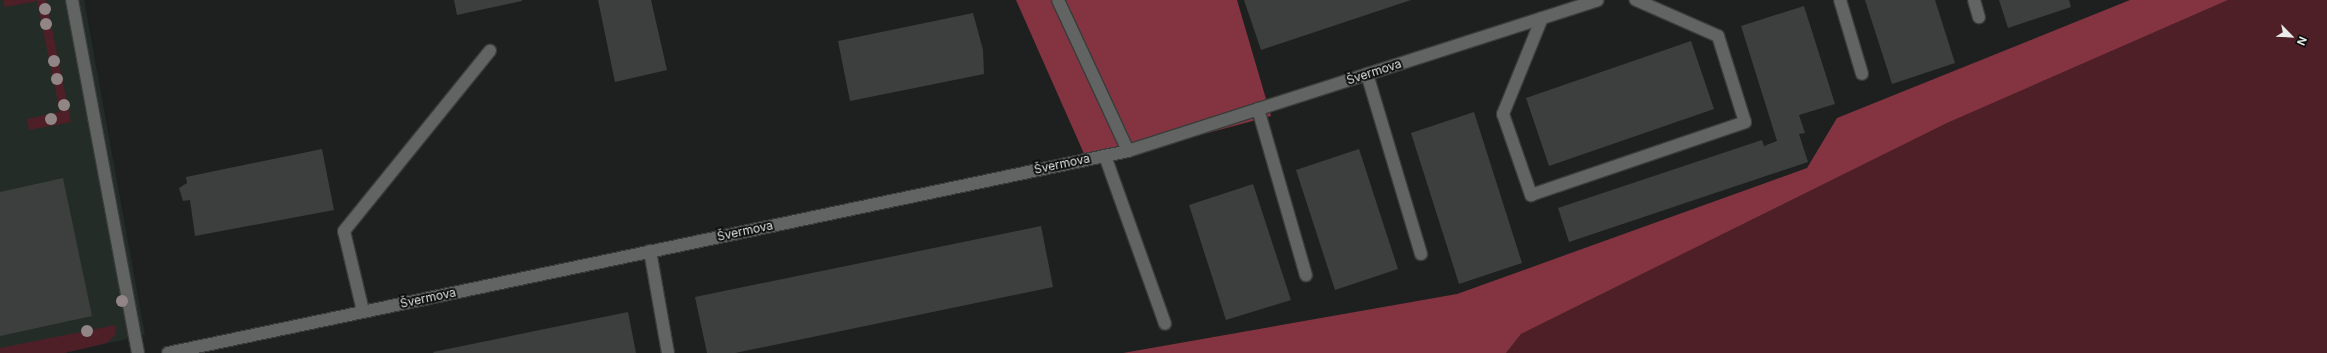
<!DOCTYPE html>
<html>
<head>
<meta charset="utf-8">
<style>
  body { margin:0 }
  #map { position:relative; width:2327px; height:353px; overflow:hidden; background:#1d201e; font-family:Inter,sans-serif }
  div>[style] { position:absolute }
  .built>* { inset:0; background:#232c27 }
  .green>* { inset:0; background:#4f1f27 }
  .forest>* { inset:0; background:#843341 }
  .building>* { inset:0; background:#3c3f3d }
  .roads { filter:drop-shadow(1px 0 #393c3a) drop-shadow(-1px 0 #393c3a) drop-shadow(0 1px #393c3a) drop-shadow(0 -1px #393c3a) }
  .minor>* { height:12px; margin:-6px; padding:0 6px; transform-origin:6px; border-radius:6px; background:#616462 }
  .trees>* { width:12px; height:12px; margin:-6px; border-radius:50%; background:#918585 }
  span { translate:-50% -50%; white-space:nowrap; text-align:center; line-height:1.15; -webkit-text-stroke:3.5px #080909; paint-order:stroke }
  .street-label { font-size:12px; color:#eaecea }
  .north { position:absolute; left:2271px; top:16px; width:40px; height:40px; -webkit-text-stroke:3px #080909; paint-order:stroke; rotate:114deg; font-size:11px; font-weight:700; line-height:16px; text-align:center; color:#eaecea }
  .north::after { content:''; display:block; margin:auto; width:14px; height:18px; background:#eaecea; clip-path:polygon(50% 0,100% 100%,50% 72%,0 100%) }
</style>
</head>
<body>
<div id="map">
  <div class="built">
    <div style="clip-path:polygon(0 0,84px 0,145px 335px,64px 353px,0 353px)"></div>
  </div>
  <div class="green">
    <div style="clip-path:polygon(3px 0,46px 0,71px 122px,29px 130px,27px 119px,60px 112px,37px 1px,5px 7px)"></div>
    <div style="clip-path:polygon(2228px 0,2327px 0,2327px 353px,1506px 353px,1521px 334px,1947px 123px)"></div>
    <div style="clip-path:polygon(116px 325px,115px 335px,107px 343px,64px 353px,0 353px,0 348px)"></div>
  </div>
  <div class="forest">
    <div style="clip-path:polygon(1016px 0,1237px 0,1271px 116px,1089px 165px)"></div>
    <div style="clip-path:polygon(2130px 0,2228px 0,1947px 123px,1521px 334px,1506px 353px,1123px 353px,1457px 294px,1807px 168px,1837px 118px)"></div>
  </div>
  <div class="building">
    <div style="clip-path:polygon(454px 0,522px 0,522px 1px,457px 15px)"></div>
    <div style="clip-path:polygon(598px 0,651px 0,667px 70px,615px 82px)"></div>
    <div style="clip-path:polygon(1244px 0,1411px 0,1261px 50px)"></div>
    <div style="clip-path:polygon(1865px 0,1935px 0,1955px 63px,1892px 84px)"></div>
    <div style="clip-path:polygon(1999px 0,2069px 0,2071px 7px,2008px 28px)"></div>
    <div style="clip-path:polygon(1804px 6px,1835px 104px,1799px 115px,1805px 133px,1799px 134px,1808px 162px,1569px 242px,1558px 208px,1762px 140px,1764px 146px,1777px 141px,1741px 26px)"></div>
    <div style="clip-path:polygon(973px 13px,983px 50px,984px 74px,850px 101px,838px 41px)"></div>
    <div style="clip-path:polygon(1691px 41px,1714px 109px,1549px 166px,1526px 98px)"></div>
    <div style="clip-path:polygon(1474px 112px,1522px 263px,1459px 284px,1411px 133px)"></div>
    <div style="clip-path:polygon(322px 149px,334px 210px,195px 236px,190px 200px,183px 201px,179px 188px,187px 183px,186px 177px)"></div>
    <div style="clip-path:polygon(1359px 149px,1398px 269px,1335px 290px,1296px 170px)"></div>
    <div style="clip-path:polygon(63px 178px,92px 316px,0 336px,0 192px)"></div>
    <div style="clip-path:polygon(1253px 184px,1291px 300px,1226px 320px,1189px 205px)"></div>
    <div style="clip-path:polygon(1041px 226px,1053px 287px,735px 353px,707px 353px,695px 297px)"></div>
    <div style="clip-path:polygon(628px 312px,636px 353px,434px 353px,433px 352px)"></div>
  </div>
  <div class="roads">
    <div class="minor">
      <div style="left:72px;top:0;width:359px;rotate:79.4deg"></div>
      <div style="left:1058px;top:0;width:166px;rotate:65.1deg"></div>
      <div style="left:1840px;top:0;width:77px;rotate:73.4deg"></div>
      <div style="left:1974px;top:0;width:18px;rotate:74deg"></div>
      <div style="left:1542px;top:18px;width:104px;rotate:112.1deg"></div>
      <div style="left:1503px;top:114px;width:86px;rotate:70.9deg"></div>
      <div style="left:1531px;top:195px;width:226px;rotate:-18.8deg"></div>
      <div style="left:1745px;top:122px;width:90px;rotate:-107.4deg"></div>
      <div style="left:1718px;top:36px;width:90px;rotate:-156.3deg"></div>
      <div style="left:1367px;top:74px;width:188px;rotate:73.3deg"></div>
      <div style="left:1258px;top:109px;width:173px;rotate:73.9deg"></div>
      <div style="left:1105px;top:156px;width:178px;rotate:70.3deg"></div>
      <div style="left:650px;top:251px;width:104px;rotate:80deg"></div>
      <div style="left:363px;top:311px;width:82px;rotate:-103.4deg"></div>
      <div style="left:344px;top:231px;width:232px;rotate:-51deg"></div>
      <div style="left:168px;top:353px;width:981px;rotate:-11.88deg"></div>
      <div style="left:1128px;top:151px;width:493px;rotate:-17.8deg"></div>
    </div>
  </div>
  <div class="trees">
    <div style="left:45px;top:9px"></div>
    <div style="left:46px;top:24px"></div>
    <div style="left:54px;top:61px"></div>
    <div style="left:57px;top:79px"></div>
    <div style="left:64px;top:105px"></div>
    <div style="left:51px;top:119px"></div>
    <div style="left:122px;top:301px"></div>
    <div style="left:87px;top:331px"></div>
  </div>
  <div class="street-label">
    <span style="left:1374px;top:72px;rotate:-18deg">Švermova</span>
    <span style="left:1062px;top:164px;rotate:-12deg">Švermova</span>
    <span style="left:745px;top:231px;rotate:-12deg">Švermova</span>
    <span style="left:428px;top:298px;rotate:-12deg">Švermova</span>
  </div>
  <div class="north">N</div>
</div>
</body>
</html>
